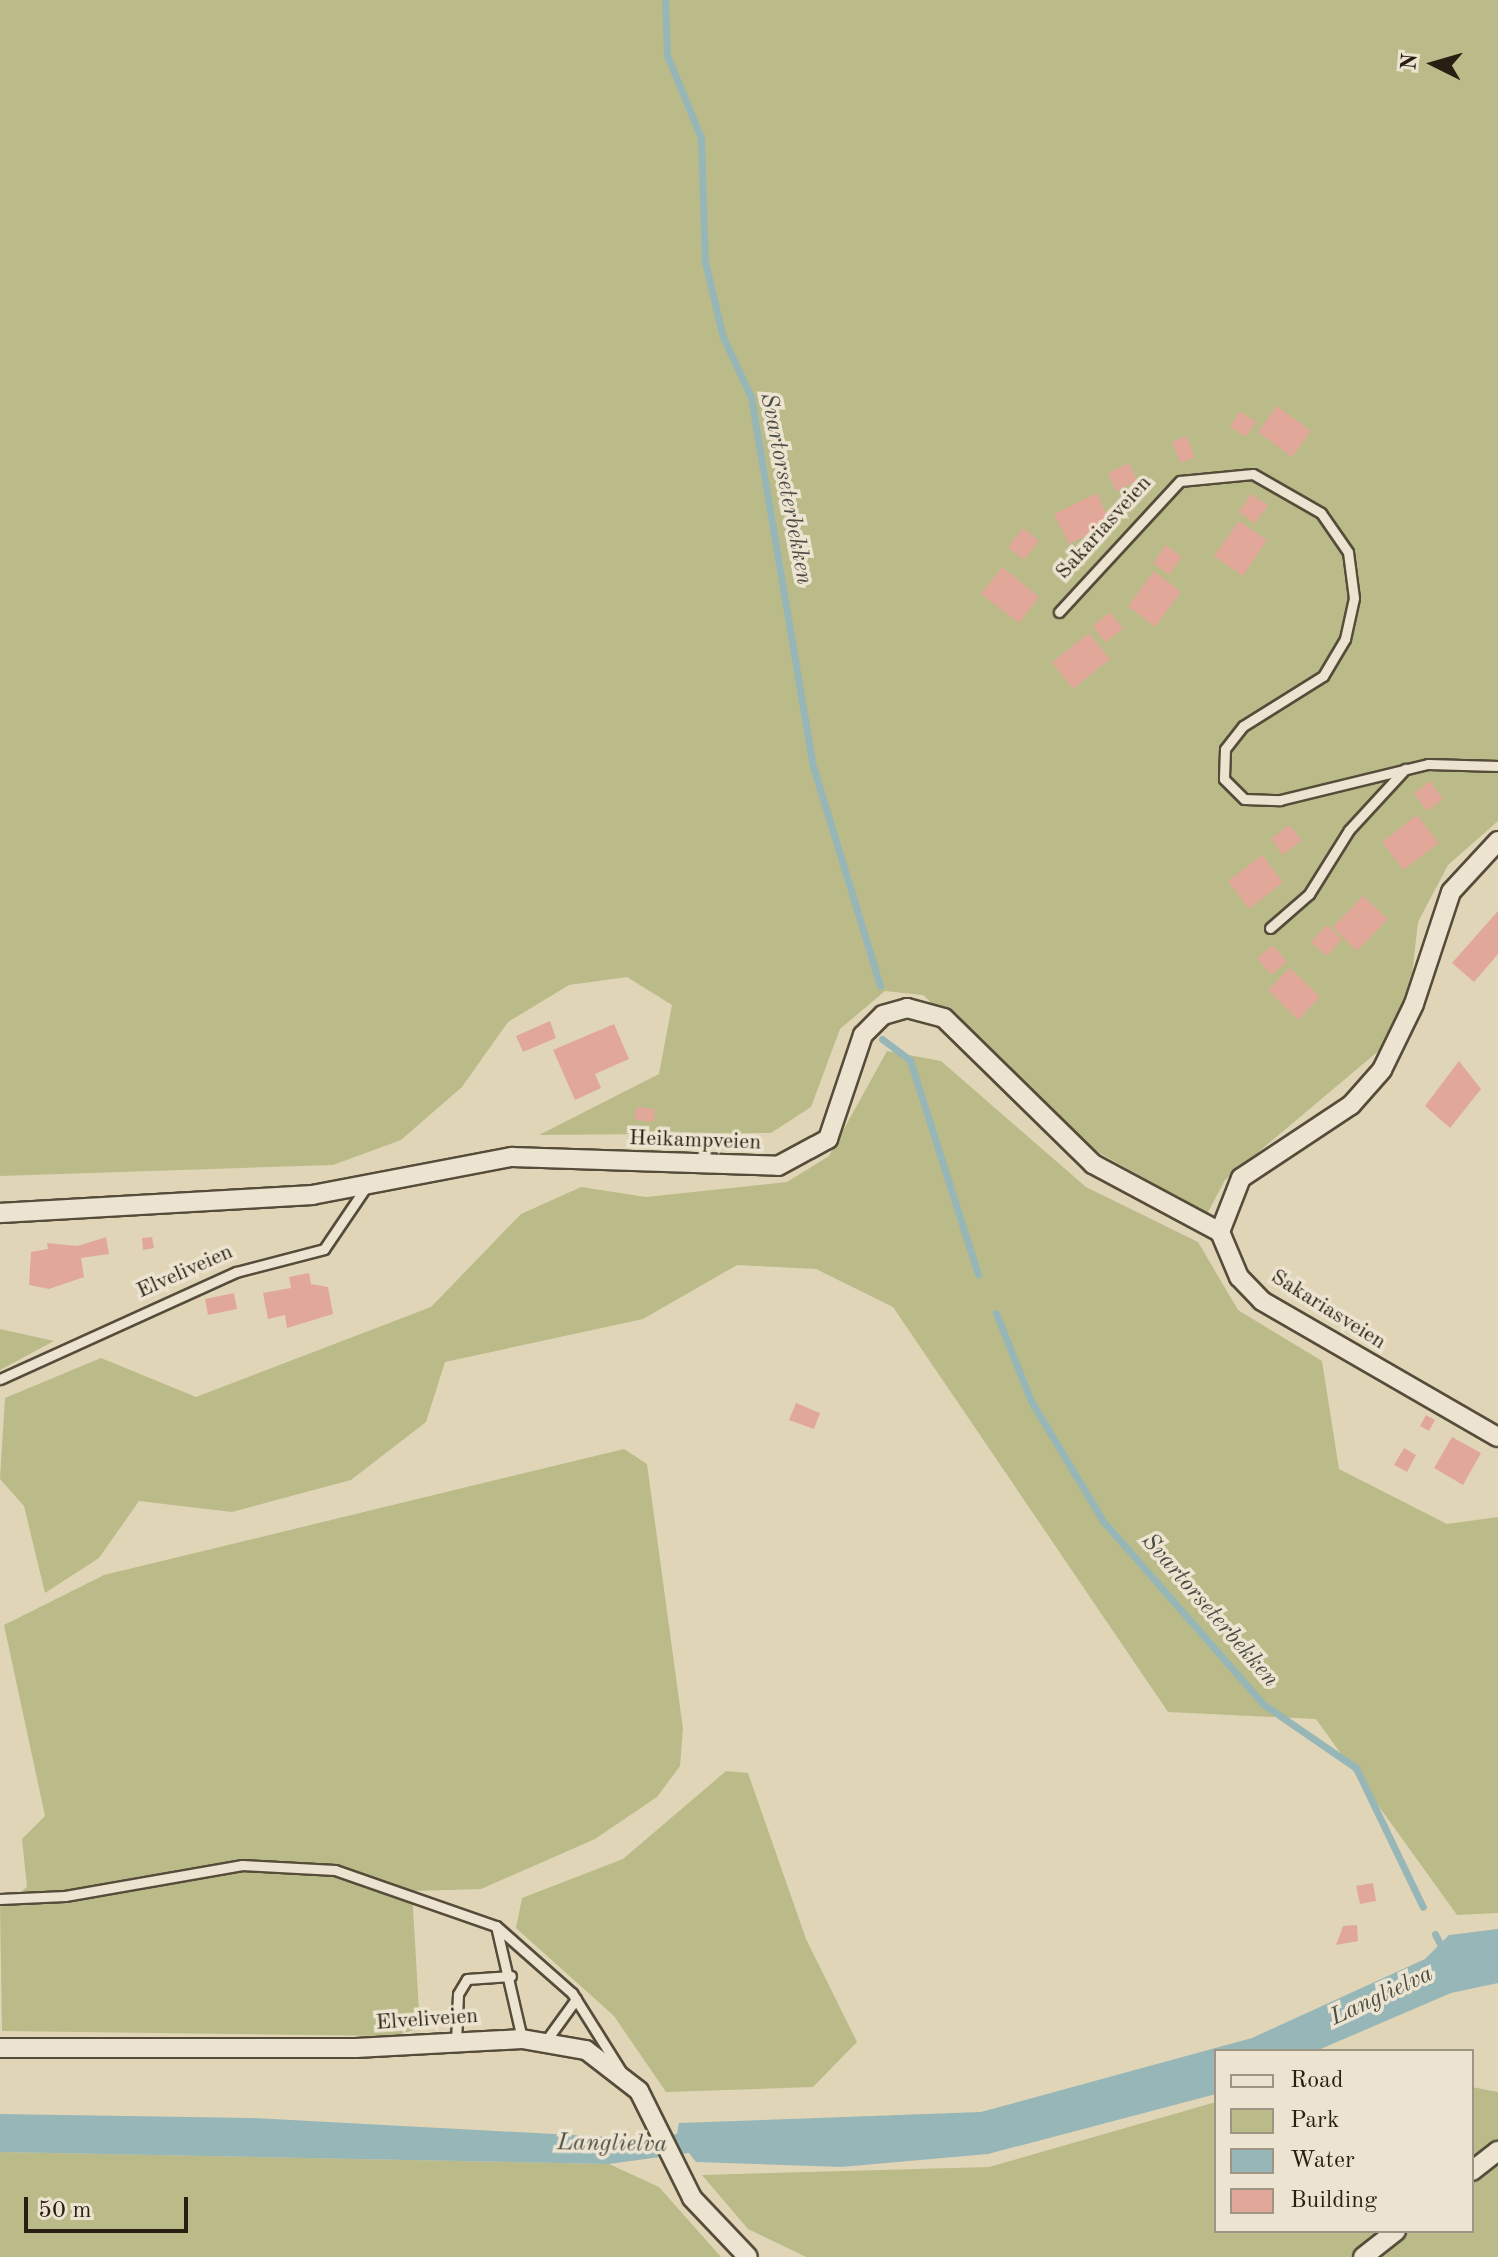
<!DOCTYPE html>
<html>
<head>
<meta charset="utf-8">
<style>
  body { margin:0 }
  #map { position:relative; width:1498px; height:2257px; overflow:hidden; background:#e1d5b7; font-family:"Old Standard TT",serif }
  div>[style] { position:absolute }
  .green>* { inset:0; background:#babb89 }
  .water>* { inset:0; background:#97b6b8 }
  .stream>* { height:7px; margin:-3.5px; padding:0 3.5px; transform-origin:3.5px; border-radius:3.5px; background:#97b6b8 }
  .building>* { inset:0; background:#e1a899 }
  .roads { filter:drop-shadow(2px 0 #564c3a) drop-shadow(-2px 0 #564c3a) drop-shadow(0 2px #564c3a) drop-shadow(0 -2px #564c3a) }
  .service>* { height:9px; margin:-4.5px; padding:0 4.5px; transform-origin:4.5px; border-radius:4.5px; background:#ece4d0 }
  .minor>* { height:18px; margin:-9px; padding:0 9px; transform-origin:9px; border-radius:9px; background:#ece4d0 }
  span { translate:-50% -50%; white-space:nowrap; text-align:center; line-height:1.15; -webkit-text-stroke:7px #ece4d0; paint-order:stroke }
  .street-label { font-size:22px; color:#281e11 }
  .water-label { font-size:24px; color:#494c43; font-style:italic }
  .legend { position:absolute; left:1214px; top:2049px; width:260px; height:184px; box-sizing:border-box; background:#ece4d0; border:2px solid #9e9584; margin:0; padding:10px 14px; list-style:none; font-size:24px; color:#281e11 }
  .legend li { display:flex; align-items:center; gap:16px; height:40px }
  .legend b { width:40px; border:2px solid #9e9584 }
  .north { position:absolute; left:1394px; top:24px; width:80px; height:80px; -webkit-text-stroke:6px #ece4d0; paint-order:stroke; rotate:275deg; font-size:22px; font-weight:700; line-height:32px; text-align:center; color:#281e11 }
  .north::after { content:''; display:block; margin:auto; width:28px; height:36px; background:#281e11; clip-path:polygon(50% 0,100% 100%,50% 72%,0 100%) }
  .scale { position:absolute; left:24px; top:2197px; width:164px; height:36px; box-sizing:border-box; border:4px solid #281e11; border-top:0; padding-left:10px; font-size:24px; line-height:28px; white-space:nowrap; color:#281e11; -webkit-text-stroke:6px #ece4d0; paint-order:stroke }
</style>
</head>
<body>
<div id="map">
  <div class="green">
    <div style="clip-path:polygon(0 0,1498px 0,1498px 821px,1448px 865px,1418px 922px,1411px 984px,1388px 1043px,1225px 1180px,1207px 1214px,1075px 1139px,923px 995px,885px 991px,840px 1029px,811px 1107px,771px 1133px,539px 1135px,659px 1074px,672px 1005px,627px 977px,569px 985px,508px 1022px,462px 1087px,401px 1140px,333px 1165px,0 1176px)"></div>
    <div style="clip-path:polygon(887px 1051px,941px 1061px,1086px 1187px,1198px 1242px,1238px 1310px,1322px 1361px,1339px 1469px,1447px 1524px,1498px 1517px,1498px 1913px,1457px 1915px,1316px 1719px,1168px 1712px,893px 1307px,816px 1269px,737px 1265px,643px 1319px,445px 1362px,426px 1422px,351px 1480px,232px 1512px,139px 1501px,99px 1558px,45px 1593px,24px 1506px,0 1479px,5px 1398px,101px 1358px,196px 1397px,431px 1307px,521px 1214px,581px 1187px,646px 1197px,787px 1182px,829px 1156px)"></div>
    <div style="clip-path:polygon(0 1329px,54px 1341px,0 1370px)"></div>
    <div style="clip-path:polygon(624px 1449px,647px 1464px,683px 1729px,680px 1766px,657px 1797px,595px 1839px,481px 1889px,412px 1891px,420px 2028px,394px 2036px,2px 2031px,0 1907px,27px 1887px,22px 1839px,45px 1816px,4px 1625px,104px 1575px)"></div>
    <div style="clip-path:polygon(726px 1771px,748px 1773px,806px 1939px,857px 2042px,813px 2087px,666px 2092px,614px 2016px,516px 1928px,522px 1898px,623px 1859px)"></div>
    <div style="clip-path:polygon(1472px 2087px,1498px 2092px,1498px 2257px,806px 2257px,748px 2229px,702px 2175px,989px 2167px,1216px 2102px,1216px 2231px,1472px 2231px)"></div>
    <div style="clip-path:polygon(0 2152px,609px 2164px,659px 2187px,721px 2257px,0 2257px)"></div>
  </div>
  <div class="water">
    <div style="clip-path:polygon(1498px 1929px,1498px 1983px,1451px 1993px,1316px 2051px,1216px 2051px,1216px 2094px,988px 2154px,841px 2167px,696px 2162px,689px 2153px,609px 2164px,0 2152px,0 2114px,252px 2118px,647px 2139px,677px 2134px,679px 2123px,981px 2112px,1252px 2038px,1425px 1959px,1449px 1935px)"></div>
  </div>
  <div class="stream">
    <div style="left:665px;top:0;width:55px;rotate:87.9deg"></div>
    <div style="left:667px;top:55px;width:90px;rotate:67.7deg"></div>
    <div style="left:701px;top:138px;width:124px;rotate:88.2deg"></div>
    <div style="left:705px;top:262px;width:77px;rotate:76.5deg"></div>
    <div style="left:723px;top:337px;width:66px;rotate:65deg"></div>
    <div style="left:751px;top:397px;width:371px;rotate:80.5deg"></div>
    <div style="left:812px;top:763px;width:233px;rotate:73deg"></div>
    <div style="left:882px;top:1039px;width:35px;rotate:37deg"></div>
    <div style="left:910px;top:1060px;width:225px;rotate:72.4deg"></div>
    <div style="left:996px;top:1313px;width:95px;rotate:68.3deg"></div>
    <div style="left:1031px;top:1401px;width:140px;rotate:59deg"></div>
    <div style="left:1103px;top:1521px;width:243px;rotate:48.8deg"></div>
    <div style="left:1263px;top:1704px;width:113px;rotate:34.5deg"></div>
    <div style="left:1356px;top:1768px;width:154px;rotate:64.3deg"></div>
    <div style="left:1435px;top:1934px;width:18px;rotate:63deg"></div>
  </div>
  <div class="building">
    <div style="clip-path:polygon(1277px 406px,1311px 431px,1292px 457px,1258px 432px)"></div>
    <div style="clip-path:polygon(1240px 411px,1256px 422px,1246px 437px,1230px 427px)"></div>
    <div style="clip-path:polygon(1186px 436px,1195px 457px,1181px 463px,1172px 442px)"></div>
    <div style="clip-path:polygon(1129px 463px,1137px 481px,1116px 491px,1108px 473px)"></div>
    <div style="clip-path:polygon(1097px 493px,1111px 524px,1069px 544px,1054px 514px)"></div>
    <div style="clip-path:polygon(1251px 494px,1268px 505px,1255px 524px,1239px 512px)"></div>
    <div style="clip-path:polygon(1239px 521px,1267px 540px,1243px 576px,1214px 556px)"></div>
    <div style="clip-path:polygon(1023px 528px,1039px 541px,1024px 560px,1008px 547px)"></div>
    <div style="clip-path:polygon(1166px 545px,1182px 557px,1169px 575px,1153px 563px)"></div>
    <div style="clip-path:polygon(1002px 567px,1039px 597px,1019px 623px,981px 594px)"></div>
    <div style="clip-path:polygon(1154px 571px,1181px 592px,1155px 627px,1128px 606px)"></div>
    <div style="clip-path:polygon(1110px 612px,1123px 628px,1105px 643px,1093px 626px)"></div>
    <div style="clip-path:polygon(1089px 633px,1110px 659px,1073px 689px,1052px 662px)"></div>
    <div style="clip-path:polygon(1430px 781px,1443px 799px,1427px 811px,1414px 793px)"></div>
    <div style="clip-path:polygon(1417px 815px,1439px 843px,1403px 870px,1382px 842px)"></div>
    <div style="clip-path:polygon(1289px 825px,1302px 840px,1283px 855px,1271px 839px)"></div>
    <div style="clip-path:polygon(1262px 855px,1283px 882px,1249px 909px,1228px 881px)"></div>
    <div style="clip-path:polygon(1363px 896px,1388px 919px,1357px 951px,1333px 927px)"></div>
    <div style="clip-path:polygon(1498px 911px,1498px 954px,1474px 982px,1452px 963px)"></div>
    <div style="clip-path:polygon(1327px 925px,1342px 939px,1327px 956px,1311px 942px)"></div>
    <div style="clip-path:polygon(1272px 945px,1287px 961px,1272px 975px,1257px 959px)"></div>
    <div style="clip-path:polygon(1290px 968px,1320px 997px,1298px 1020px,1268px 990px)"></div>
    <div style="clip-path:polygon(550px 1021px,556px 1038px,523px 1052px,516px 1036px)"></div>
    <div style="clip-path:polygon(614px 1024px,629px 1059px,595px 1074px,601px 1088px,575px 1100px,553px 1050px)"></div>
    <div style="clip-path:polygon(1459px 1061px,1481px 1089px,1450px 1128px,1425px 1106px)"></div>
    <div style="clip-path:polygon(636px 1107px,655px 1109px,654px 1122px,635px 1120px)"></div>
    <div style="clip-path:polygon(106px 1237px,109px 1254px,81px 1258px,84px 1277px,49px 1289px,29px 1285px,31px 1252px,48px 1249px,47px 1243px,78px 1246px)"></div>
    <div style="clip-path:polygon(152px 1237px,154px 1248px,143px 1250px,142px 1238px)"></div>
    <div style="clip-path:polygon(309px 1273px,311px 1284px,328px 1287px,333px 1314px,287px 1328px,285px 1315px,268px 1319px,263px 1293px,291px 1288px,289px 1277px)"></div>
    <div style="clip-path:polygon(234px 1293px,237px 1309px,208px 1315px,205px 1299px)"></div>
    <div style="clip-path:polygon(796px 1403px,820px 1413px,814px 1429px,789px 1420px)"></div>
    <div style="clip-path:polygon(1426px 1415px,1435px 1420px,1429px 1431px,1420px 1426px)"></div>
    <div style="clip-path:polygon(1452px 1437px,1481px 1453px,1463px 1485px,1434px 1468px)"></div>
    <div style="clip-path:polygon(1404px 1448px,1416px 1455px,1407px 1472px,1394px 1465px)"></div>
    <div style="clip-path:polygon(1373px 1883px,1376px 1901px,1360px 1904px,1356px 1886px)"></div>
    <div style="clip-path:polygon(1357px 1925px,1358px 1941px,1336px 1945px,1343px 1926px)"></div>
  </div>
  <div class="roads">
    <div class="service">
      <div style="left:1059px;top:612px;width:178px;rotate:-47.3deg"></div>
      <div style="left:1180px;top:481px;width:73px;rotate:-5.5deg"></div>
      <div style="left:1253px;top:474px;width:78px;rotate:29.8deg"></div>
      <div style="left:1321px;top:513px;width:47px;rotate:55.3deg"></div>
      <div style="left:1348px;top:552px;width:46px;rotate:82.6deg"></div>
      <div style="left:1354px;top:598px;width:42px;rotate:102.4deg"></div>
      <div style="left:1345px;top:639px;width:43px;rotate:120.7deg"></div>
      <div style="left:1323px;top:676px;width:94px;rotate:148deg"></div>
      <div style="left:1243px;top:726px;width:29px;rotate:128deg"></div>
      <div style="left:1225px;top:749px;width:30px;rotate:92deg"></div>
      <div style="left:1224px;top:779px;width:28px;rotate:45deg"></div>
      <div style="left:1244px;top:799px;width:36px;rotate:2deg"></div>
      <div style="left:1280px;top:800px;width:152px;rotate:-13.7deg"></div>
      <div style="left:1428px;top:764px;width:70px;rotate:1.6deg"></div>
      <div style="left:1270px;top:928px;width:52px;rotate:-41.1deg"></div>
      <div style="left:1309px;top:894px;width:75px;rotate:-58deg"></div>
      <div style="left:1349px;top:830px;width:83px;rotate:-47.4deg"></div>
      <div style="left:0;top:1379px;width:259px;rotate:-24.4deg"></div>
      <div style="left:236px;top:1272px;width:91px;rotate:-14.6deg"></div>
      <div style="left:324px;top:1249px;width:75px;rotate:-55.9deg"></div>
      <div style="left:0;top:1899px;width:65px;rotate:-2.6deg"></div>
      <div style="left:65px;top:1896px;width:180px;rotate:-9.9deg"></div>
      <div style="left:242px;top:1865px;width:93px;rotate:3.1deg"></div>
      <div style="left:335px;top:1870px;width:170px;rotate:19.2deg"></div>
      <div style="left:496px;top:1926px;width:101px;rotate:41.4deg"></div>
      <div style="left:572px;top:1993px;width:92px;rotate:57.9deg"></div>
      <div style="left:496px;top:1926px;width:116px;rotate:77deg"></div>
      <div style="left:456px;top:2042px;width:48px;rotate:-87.6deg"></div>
      <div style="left:458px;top:1994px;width:17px;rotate:-59deg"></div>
      <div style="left:467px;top:1979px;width:44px;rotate:-3.9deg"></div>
      <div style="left:545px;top:2042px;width:53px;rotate:-54.2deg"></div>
    </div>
    <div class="minor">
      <div style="left:1498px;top:841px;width:69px;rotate:132.7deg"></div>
      <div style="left:1451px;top:892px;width:118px;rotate:108.3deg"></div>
      <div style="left:1414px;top:1004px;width:73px;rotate:115.9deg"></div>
      <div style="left:1382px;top:1070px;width:47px;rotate:131.5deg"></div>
      <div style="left:1351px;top:1105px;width:132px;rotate:146.4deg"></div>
      <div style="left:1241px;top:1178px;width:58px;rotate:111.3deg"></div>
      <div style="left:1220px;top:1232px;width:49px;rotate:67.1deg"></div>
      <div style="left:1239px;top:1277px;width:33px;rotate:46deg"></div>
      <div style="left:1262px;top:1301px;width:272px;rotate:30deg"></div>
      <div style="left:0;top:1213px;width:313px;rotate:-3.3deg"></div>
      <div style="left:312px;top:1195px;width:204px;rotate:-10.8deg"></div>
      <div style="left:512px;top:1157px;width:266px;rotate:1.9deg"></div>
      <div style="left:778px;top:1166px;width:57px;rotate:-28.4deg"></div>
      <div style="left:828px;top:1139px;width:110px;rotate:-71.4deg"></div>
      <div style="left:863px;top:1035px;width:28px;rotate:-45deg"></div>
      <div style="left:883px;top:1015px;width:25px;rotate:-16deg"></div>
      <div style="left:907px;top:1008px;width:38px;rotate:15deg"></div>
      <div style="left:944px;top:1018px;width:209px;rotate:44.4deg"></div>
      <div style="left:1093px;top:1164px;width:144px;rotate:28.2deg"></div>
      <div style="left:0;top:2048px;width:356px"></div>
      <div style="left:356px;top:2048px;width:166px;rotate:-3.1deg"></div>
      <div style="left:522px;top:2039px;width:65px;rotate:9.8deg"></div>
      <div style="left:586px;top:2050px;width:67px;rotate:37.7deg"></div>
      <div style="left:639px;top:2091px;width:119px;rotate:63.6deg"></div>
      <div style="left:692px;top:2198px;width:81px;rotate:46.5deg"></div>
      <div style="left:1472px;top:2171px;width:33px;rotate:-38deg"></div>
      <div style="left:1363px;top:2257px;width:42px;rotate:-38.2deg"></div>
    </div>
  </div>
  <div class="street-label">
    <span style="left:1104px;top:528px;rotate:-48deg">Sakariasveien</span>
    <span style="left:695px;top:1141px;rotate:2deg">Heikampveien</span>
    <span style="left:185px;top:1272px;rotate:-24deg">Elveliveien</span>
    <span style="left:1328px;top:1310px;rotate:32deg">Sakariasveien</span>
    <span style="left:427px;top:2020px;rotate:-4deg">Elveliveien</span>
  </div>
  <div class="water-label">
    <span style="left:785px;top:489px;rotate:79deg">Svartorseterbekken</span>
    <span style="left:1209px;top:1611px;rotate:49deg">Svartorseterbekken</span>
    <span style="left:1382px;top:1997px;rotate:-25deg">Langlielva</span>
    <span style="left:612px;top:2145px;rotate:1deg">Langlielva</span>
  </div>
  <ul class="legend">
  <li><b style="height:10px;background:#ece4d0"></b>Road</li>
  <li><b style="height:22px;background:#babb89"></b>Park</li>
  <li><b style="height:22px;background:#97b6b8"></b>Water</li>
  <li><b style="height:22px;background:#e1a899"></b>Building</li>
  </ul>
  <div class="north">N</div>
  <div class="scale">50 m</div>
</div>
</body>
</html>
